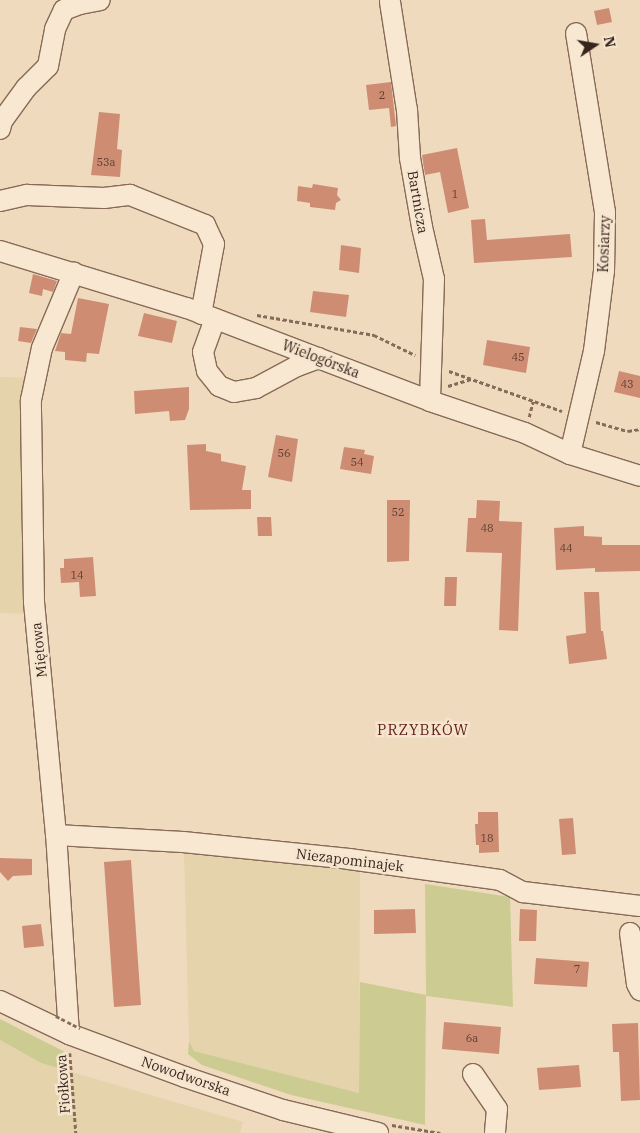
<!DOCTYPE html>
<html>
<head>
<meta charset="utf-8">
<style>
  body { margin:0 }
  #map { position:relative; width:640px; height:1133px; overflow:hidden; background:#efdabe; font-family:"IBM Plex Serif",serif }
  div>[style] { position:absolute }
  .farmland>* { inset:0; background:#e4d3ab }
  .green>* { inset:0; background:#cccc92 }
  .building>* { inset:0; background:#ce8d73 }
  .path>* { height:2.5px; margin-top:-1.25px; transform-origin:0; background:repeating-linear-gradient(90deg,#876a57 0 4px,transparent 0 6.5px) }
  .roads { filter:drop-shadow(1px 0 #876a57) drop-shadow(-1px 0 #876a57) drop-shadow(0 1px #876a57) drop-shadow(0 -1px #876a57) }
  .minor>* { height:20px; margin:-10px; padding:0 10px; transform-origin:10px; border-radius:10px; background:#f9e8d1 }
  .path-bridge>* { height:2.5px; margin-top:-1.25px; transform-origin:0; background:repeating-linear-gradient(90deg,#876a57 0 4px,transparent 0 6.5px) }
  span { translate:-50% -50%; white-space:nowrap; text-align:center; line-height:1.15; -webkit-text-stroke:5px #f6e5ce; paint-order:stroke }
  .number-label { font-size:11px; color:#5c3f32 }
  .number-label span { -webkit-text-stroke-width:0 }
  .street-label { font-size:14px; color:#36251c }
  .neighbourhood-label { font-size:15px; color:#64201a; letter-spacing:1px }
  .north { position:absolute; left:570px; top:20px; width:50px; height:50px; -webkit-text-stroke:4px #f6e5ce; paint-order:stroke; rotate:78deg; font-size:14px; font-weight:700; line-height:20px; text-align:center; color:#36251c }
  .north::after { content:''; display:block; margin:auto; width:18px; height:22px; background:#36251c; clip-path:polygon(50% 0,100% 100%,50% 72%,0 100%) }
</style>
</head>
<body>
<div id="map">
  <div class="farmland">
    <div style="clip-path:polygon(0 377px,27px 378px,28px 614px,0 613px)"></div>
    <div style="clip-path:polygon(184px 851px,360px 871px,359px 1093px,194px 1051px,189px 1041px)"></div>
    <div style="clip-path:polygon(0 1040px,41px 1063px,243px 1122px,240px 1133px,0 1133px)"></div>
  </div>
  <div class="green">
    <div style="clip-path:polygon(425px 884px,510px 897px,513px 1007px,426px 996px,425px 1125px,291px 1095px,202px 1065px,188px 1054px,189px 1041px,194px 1051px,359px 1093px,360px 982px,426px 995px)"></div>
    <div style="clip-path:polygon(0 1019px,67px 1053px,68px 1071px,41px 1063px,0 1040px)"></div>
  </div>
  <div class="building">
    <div style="clip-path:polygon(609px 8px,612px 22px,597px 25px,594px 11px)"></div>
    <div style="clip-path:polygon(391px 82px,396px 126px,391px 127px,389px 108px,369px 110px,366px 85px)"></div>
    <div style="clip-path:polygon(99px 112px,120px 114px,117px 149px,122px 150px,120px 177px,91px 175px)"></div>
    <div style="clip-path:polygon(457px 148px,469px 208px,448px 213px,440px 172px,425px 175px,422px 155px)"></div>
    <div style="clip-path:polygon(313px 184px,338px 188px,337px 195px,341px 200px,336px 203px,335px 210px,310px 207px,310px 203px,297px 201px,298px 186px,312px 188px)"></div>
    <div style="clip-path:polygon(485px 219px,487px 240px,570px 234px,572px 257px,474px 263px,471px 220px)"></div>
    <div style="clip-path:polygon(341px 245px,361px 248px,359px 273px,339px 270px)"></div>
    <div style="clip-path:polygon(33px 274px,57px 281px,53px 292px,43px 289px,42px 296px,29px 293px)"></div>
    <div style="clip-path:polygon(313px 291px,349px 295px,346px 317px,310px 312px)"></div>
    <div style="clip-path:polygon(78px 298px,109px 304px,99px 354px,87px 353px,86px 362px,65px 360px,65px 352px,55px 351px,61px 333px,71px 334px)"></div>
    <div style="clip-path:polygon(144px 313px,177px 321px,172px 343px,138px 336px)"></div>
    <div style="clip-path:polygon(20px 327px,37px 329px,31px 343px,18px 341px)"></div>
    <div style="clip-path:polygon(487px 340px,530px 347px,526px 373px,483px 365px)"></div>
    <div style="clip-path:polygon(619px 371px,640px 376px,640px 398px,614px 392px)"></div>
    <div style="clip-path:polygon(189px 387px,189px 409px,185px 420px,170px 421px,169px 411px,135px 414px,134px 391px)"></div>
    <div style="clip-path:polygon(276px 435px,298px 439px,292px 482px,268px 477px)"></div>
    <div style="clip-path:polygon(206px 444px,206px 451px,221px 454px,221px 461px,246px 466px,242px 490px,251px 490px,251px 509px,190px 510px,187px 445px)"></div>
    <div style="clip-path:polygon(344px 447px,365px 450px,364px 454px,374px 456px,371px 474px,340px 469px)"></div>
    <div style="clip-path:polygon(387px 500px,410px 500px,409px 561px,387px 562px)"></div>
    <div style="clip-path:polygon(477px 500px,500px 501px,499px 521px,522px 522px,518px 631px,499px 630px,502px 553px,466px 552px,468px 518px,476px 518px)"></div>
    <div style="clip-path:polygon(257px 517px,271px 517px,272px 536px,258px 536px)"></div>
    <div style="clip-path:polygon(584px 526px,584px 536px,602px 537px,602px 545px,640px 545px,640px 571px,595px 572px,595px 568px,556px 570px,554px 528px)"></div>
    <div style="clip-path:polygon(93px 557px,96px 596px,80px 597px,79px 582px,61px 583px,60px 568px,64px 568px,64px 559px)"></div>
    <div style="clip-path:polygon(445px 577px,457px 577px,456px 606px,444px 606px)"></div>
    <div style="clip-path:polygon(584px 592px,599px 592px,601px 631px,603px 631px,607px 659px,569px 664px,566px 636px,586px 633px)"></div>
    <div style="clip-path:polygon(478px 812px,498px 812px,499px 852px,479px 853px,479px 845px,476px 845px,475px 824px,478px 824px)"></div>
    <div style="clip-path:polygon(573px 818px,576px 854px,562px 855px,559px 819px)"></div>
    <div style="clip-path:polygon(0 858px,32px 859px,32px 875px,13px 876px,8px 881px,0 872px)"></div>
    <div style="clip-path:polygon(131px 860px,141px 1005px,114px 1007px,104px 862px)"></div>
    <div style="clip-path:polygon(415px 909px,416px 933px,374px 934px,374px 910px)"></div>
    <div style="clip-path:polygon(520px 909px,537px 910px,536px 941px,519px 941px)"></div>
    <div style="clip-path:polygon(41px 924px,44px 946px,24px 948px,22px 926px)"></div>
    <div style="clip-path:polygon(536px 958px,589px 962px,587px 987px,534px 984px)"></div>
    <div style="clip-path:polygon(444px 1022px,501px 1027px,499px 1054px,442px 1049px)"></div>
    <div style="clip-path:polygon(638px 1023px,640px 1100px,621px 1101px,619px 1052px,613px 1052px,612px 1024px)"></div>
    <div style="clip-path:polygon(579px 1065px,581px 1087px,539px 1090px,537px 1068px)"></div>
  </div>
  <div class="path">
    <div style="left:257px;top:315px;width:119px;rotate:9.7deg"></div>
    <div style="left:374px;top:335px;width:46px;rotate:26deg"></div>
    <div style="left:449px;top:371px;width:120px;rotate:19.5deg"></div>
    <div style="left:448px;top:386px;width:24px;rotate:-17deg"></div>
    <div style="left:529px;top:417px;width:16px;rotate:-76deg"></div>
    <div style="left:596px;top:422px;width:33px;rotate:16deg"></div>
    <div style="left:628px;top:431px;width:12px;rotate:-9deg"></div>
    <div style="left:70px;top:1053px;width:80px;rotate:85.7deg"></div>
    <div style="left:392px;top:1125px;width:49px;rotate:9.5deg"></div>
  </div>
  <div class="roads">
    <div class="minor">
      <div style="left:390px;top:2px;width:109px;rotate:81.1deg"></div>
      <div style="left:407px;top:110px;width:48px;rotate:86.4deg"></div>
      <div style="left:410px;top:158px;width:70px;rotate:80.1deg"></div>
      <div style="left:422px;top:227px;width:53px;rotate:77deg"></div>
      <div style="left:434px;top:279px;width:122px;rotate:91.9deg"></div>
      <div style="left:0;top:129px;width:8px;rotate:-76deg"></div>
      <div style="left:2px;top:121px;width:41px;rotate:-54deg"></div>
      <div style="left:26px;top:88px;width:31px;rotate:-45deg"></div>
      <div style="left:48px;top:66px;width:38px;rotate:-79deg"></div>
      <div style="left:55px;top:29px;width:21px;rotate:-65deg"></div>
      <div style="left:64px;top:10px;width:17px;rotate:-21deg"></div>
      <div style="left:80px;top:4px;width:20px;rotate:-11deg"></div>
      <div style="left:0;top:201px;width:28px;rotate:-13deg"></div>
      <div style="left:27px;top:195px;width:77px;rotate:2.2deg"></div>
      <div style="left:104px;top:198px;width:26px;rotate:-7deg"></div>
      <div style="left:130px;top:195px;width:81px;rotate:21.8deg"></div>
      <div style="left:205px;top:225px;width:21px;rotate:65deg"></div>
      <div style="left:214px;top:244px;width:71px;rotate:100.5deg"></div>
      <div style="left:0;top:251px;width:195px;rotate:17deg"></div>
      <div style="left:187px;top:308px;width:260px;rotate:20.9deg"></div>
      <div style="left:430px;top:401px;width:100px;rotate:18.6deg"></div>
      <div style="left:525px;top:433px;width:50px;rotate:25deg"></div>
      <div style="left:570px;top:454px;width:73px;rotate:17.4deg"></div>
      <div style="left:215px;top:319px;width:35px;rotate:110deg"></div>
      <div style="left:203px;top:352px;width:19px;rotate:78deg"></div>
      <div style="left:207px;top:371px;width:19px;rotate:51deg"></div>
      <div style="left:219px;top:386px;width:16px;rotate:22deg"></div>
      <div style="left:234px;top:392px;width:22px;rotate:-10deg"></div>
      <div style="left:256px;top:388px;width:47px;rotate:-28.2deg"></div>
      <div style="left:297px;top:366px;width:23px;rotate:-20deg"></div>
      <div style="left:570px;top:454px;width:106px;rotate:-76.9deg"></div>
      <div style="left:594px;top:351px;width:81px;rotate:-82.9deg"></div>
      <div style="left:604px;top:271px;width:59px;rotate:-89deg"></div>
      <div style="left:605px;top:212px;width:181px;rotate:-99.2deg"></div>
      <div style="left:56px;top:835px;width:127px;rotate:3.2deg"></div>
      <div style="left:183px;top:842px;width:167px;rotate:5.8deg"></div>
      <div style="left:349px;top:859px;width:152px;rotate:7.9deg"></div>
      <div style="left:500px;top:880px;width:26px;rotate:28deg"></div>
      <div style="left:523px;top:892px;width:118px;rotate:6.8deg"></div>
      <div style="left:630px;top:933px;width:51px;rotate:82.2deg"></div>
      <div style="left:637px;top:984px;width:7px;rotate:63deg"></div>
      <div style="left:0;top:1001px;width:76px;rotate:25.6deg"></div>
      <div style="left:69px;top:1034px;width:124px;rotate:20.3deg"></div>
      <div style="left:185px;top:1077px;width:103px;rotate:18.6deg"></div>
      <div style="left:283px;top:1110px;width:98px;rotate:13.6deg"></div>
      <div style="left:69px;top:1034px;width:199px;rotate:-93.7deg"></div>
      <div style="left:56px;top:835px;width:234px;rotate:-95.4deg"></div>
      <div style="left:34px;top:602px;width:202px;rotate:-90.9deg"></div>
      <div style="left:31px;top:400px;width:53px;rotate:-78.1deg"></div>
      <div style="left:42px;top:348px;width:82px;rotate:-67.2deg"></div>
      <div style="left:473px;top:1074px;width:42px;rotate:55.6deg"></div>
      <div style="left:497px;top:1109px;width:24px;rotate:95deg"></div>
    </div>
  </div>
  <div class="path-bridge">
    <div style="left:56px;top:1016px;width:27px;rotate:27deg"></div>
  </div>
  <div class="number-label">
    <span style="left:382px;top:95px">2</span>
    <span style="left:106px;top:162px">53a</span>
    <span style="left:455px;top:194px">1</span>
    <span style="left:518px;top:357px">45</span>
    <span style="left:627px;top:384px">43</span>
    <span style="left:284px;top:453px">56</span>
    <span style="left:357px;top:462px">54</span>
    <span style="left:398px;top:512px">52</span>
    <span style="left:487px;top:528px">48</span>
    <span style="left:566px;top:548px">44</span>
    <span style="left:77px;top:575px">14</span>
    <span style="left:487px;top:838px">18</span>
    <span style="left:577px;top:969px">7</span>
    <span style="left:472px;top:1038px">6a</span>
  </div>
  <div class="street-label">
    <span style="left:418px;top:202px;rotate:80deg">Bartnicza</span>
    <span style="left:604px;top:244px;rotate:-88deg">Kosiarzy</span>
    <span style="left:321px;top:359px;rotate:21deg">Wielogórska</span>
    <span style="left:39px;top:650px;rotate:-96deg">Miętowa</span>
    <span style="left:350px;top:860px;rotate:7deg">Niezapominajek</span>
    <span style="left:186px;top:1076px;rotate:19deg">Nowodworska</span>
    <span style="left:63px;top:1084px;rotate:-94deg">Fiołkowa</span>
  </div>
  <div class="neighbourhood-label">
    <span style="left:423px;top:730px">PRZYBKÓW</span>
  </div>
  <div class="north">N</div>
</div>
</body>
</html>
